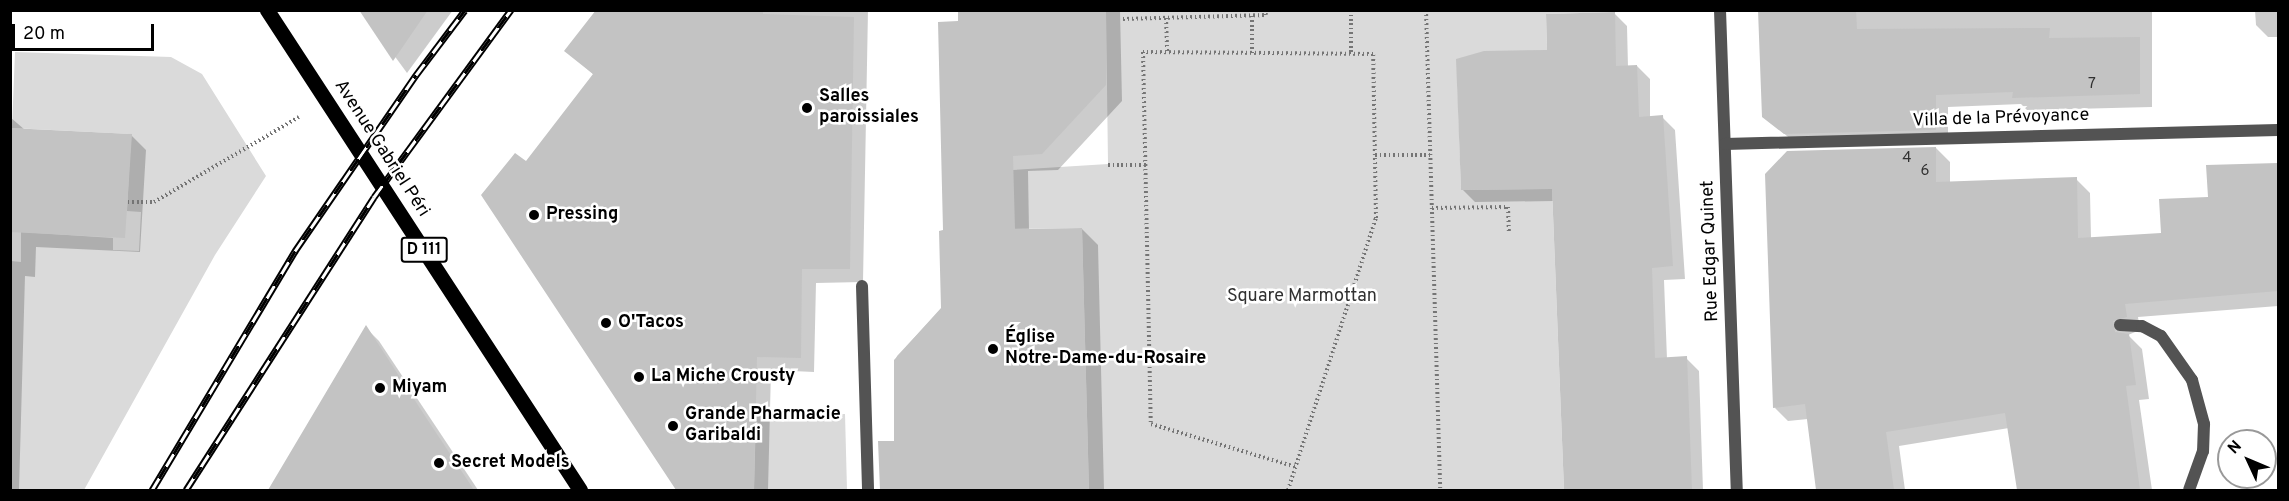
<!DOCTYPE html>
<html>
<head>
<meta charset="utf-8">
<style>
  body { margin:0 }
  #map { position:relative; width:2289px; height:501px; overflow:hidden; background:#fff; font-family:Overpass,sans-serif }
  div>[style] { position:absolute }
  .green>* { inset:0; background:#dadada }
  .shadow>* { inset:0; background:#0003 }
  .building>* { inset:0; background:#c3c3c3 }
  .path>* { height:4px; margin-top:-2px; transform-origin:0; background:repeating-linear-gradient(90deg,#757575 0 1.5px,transparent 0 4.5px) }
  .lane>* { height:12px; margin:-6px; padding:0 6px; transform-origin:6px; border-radius:6px; background:#535353 }
  .street>* { height:12px; margin:-6px; padding:0 6px; transform-origin:6px; border-radius:6px; background:#535353 }
  .primary>* { height:15px; margin:-7.5px; padding:0 7.5px; transform-origin:7.5px; border-radius:7.5px; background:#000 }
  .rail>* { height:7px; margin-top:-3.5px; transform-origin:0; background:repeating-linear-gradient(90deg,#fff 0 14px,#000 0 28px); box-sizing:border-box; border-block:2px solid #000 }
  .dots>* { width:16px; height:16px; translate:-50% -50%; box-sizing:border-box; border:3px solid #fff; border-radius:50% }
  span { translate:-50% -50%; white-space:nowrap; text-align:center; line-height:1.15; -webkit-text-stroke:5px #fff; paint-order:stroke }
  .number-label { font-size:15px; color:#313131 }
  .number-label span { -webkit-text-stroke-width:0 }
  .shield-label span { padding:2px 4px; background:#fff; border:2px solid; border-radius:4px; -webkit-text-stroke-width:0 }
  .shield-label { font-size:16px; color:#000; font-weight:700 }
  .poi-label { font-size:18px; color:#000; font-weight:700 }
  .left { translate:0 -50%; text-align:left }
  .street-label { font-size:18px; color:#000 }
  .park-label { font-size:18px; color:#313131 }
  .frame { position:absolute; inset:0; border:12px solid #000; pointer-events:none }
  .north { position:absolute; left:2217px; top:429px; width:60px; height:60px; box-sizing:border-box; background:#fff; border:2px solid #999; border-radius:50%; rotate:314deg; font-size:16px; font-weight:700; line-height:24px; text-align:center; color:#000 }
  .north::after { content:''; display:block; margin:auto; width:21px; height:27px; background:#000; clip-path:polygon(50% 0,100% 100%,50% 72%,0 100%) }
  .scale { position:absolute; left:12px; top:24px; width:142px; height:27px; box-sizing:border-box; border:3px solid #000; border-top:0; padding-left:8px; font-size:18px; line-height:21px; white-space:nowrap; color:#000; -webkit-text-stroke:4px #fff; paint-order:stroke }
</style>
</head>
<body>
<div id="map">
  <div class="green">
    <div style="clip-path:polygon(1106px 11px,1655px 11px,1546px 14px,1547px 50px,1457px 72px,1461px 190px,1552px 189px,1564px 490px,1089px 490px,1082px 228px,1003px 229px,1013px 170px,1108px 164px)"></div>
    <div style="clip-path:polygon(15px 52px,171px 57px,202px 74px,266px 176px,215px 255px,84px 490px,11px 490px,11px 261px,21px 262px,21px 232px,113px 238px,113px 250px,139px 251px,141px 212px,127px 211px,131px 134px,12px 128px)"></div>
    <div style="clip-path:polygon(845px 414px,847px 490px,754px 490px,756px 416px)"></div>
  </div>
  <div class="shadow">
    <div style="clip-path:polygon(361px 10px,453px 10px,407px 73px)"></div>
    <div style="clip-path:polygon(599px 10px,868px 10px,863px 282px,816px 283px,814px 372px,771px 370px,768px 490px,678px 490px,483px 195px,526px 163px,594px 75px,567px 51px)"></div>
    <div style="clip-path:polygon(960px 10px,1120px 10px,1122px 101px,1058px 170px,1028px 171px,1029px 230px,1082px 229px,1098px 245px,1104px 490px,881px 490px,880px 443px,896px 443px,894px 365px,897px 356px,942px 308px)"></div>
    <div style="clip-path:polygon(1760px 10px,2152px 10px,2152px 107px,2027px 110px,2021px 104px,1948px 107px,1948px 143px,1799px 146px,1763px 116px)"></div>
    <div style="clip-path:polygon(2255px 10px,2278px 10px,2278px 37px,2268px 37px,2256px 25px)"></div>
    <div style="clip-path:polygon(1614px 13px,1627px 26px,1628px 67px,1637px 66px,1650px 79px,1650px 117px,1662px 117px,1675px 130px,1685px 279px,1664px 280px,1667px 359px,1686px 358px,1699px 371px,1703px 490px,1565px 490px,1554px 201px,1475px 202px,1462px 189px,1549px 52px)"></div>
    <div style="clip-path:polygon(10px 117px,25px 130px,131px 135px,146px 150px,140px 252px,36px 247px,35px 277px,25px 276px,19px 490px,10px 490px)"></div>
    <div style="clip-path:polygon(1936px 148px,1950px 162px,1950px 183px,2076px 179px,2090px 193px,2091px 238px,2162px 234px,2209px 198px,2208px 167px,2278px 165px,2278px 306px,2138px 317px,2140px 330px,2128px 335px,2142px 349px,2149px 399px,2139px 400px,2152px 490px,2019px 490px,2009px 428px,1899px 446px,1905px 490px,1818px 490px,1808px 419px,1788px 421px,1775px 408px)"></div>
    <div style="clip-path:polygon(366px 328px,379px 341px,478px 490px,270px 490px)"></div>
  </div>
  <div class="building">
    <div style="clip-path:polygon(359px 10px,428px 10px,393px 61px)"></div>
    <div style="clip-path:polygon(596px 10px,763px 10px,763px 14px,854px 17px,850px 269px,802px 269px,801px 358px,757px 357px,754px 490px,676px 490px,481px 195px,515px 153px,526px 161px,593px 74px,564px 51px)"></div>
    <div style="clip-path:polygon(958px 10px,1106px 10px,1106px 85px,1042px 154px,1013px 156px,1015px 229px,1082px 228px,1089px 490px,880px 490px,878px 441px,894px 441px,894px 360px,941px 308px,939px 231px,943px 230px,938px 22px,958px 21px)"></div>
    <div style="clip-path:polygon(1758px 10px,1856px 10px,1857px 29px,2050px 28px,2049px 38px,2140px 37px,2140px 94px,2012px 98px,2013px 92px,1936px 95px,1936px 130px,1784px 134px,1762px 117px)"></div>
    <div style="clip-path:polygon(1615px 12px,1616px 66px,1637px 65px,1639px 117px,1663px 115px,1673px 266px,1652px 268px,1655px 358px,1687px 356px,1692px 490px,1564px 490px,1552px 189px,1461px 190px,1456px 59px,1484px 51px,1547px 50px,1546px 14px)"></div>
    <div style="clip-path:polygon(10px 128px,132px 134px,125px 238px,10px 232px)"></div>
    <div style="clip-path:polygon(1936px 147px,1936px 182px,2077px 177px,2078px 238px,2161px 233px,2159px 199px,2208px 197px,2206px 165px,2278px 163px,2278px 291px,2125px 304px,2127px 317px,2113px 321px,2115px 332px,2129px 334px,2136px 385px,2126px 386px,2140px 490px,2017px 490px,2005px 413px,1886px 432px,1894px 490px,1816px 490px,1805px 404px,1773px 408px,1765px 174px,1787px 151px)"></div>
    <div style="clip-path:polygon(366px 325px,425px 416px,474px 490px,268px 490px)"></div>
  </div>
  <div class="path">
    <div style="left:1351px;top:10px;width:43px;rotate:90deg"></div>
    <div style="left:1426px;top:10px;width:480px;rotate:88.3deg"></div>
    <div style="left:1252px;top:16px;width:37px;rotate:90deg"></div>
    <div style="left:1166px;top:18px;width:34px;rotate:88deg"></div>
    <div style="left:1123px;top:19px;width:143px;rotate:-1.6deg"></div>
    <div style="left:1266px;top:15px;width:5px;rotate:-101deg"></div>
    <div style="left:1375px;top:155px;width:55px"></div>
    <div style="left:1108px;top:165px;width:38px"></div>
    <div style="left:128px;top:202px;width:26px"></div>
    <div style="left:154px;top:202px;width:168px;rotate:-30.4deg"></div>
    <div style="left:1432px;top:208px;width:76px;rotate:-0.8deg"></div>
    <div style="left:1508px;top:207px;width:25px;rotate:88deg"></div>
    <div style="left:1288px;top:490px;width:286px;rotate:-72.1deg"></div>
    <div style="left:1376px;top:218px;width:164px;rotate:-91deg"></div>
    <div style="left:1373px;top:54px;width:230px;rotate:-179.5deg"></div>
    <div style="left:1143px;top:52px;width:372px;rotate:88.8deg"></div>
    <div style="left:1151px;top:424px;width:151px;rotate:16.5deg"></div>
  </div>
  <div class="lane">
    <div style="left:862px;top:286px;width:204px;rotate:88.3deg"></div>
    <div style="left:2120px;top:325px;width:22px;rotate:3deg"></div>
    <div style="left:2142px;top:326px;width:21px;rotate:28deg"></div>
    <div style="left:2161px;top:336px;width:54px;rotate:54.8deg"></div>
    <div style="left:2192px;top:380px;width:46px;rotate:74.7deg"></div>
    <div style="left:2204px;top:424px;width:27px;rotate:92deg"></div>
    <div style="left:2203px;top:451px;width:41px;rotate:109.7deg"></div>
  </div>
  <div class="street">
    <div style="left:1720px;top:10px;width:480px;rotate:88deg"></div>
    <div style="left:1725px;top:144px;width:553px;rotate:-1.45deg"></div>
  </div>
  <div class="primary">
    <div style="left:267px;top:10px;width:573px;rotate:56.89deg"></div>
  </div>
  <div class="rail">
    <div style="left:152px;top:490px;width:279px;rotate:-59.1deg"></div>
    <div style="left:295px;top:251px;width:214px;rotate:-55.5deg"></div>
    <div style="left:416px;top:75px;width:81px;rotate:-53deg"></div>
    <div style="left:186px;top:490px;width:348px;rotate:-57.3deg"></div>
    <div style="left:374px;top:197px;width:232px;rotate:-53.8deg"></div>
  </div>
  <div class="dots">
    <div style="left:807px;top:108px;background:#000"></div>
    <div style="left:534px;top:215px;background:#000"></div>
    <div style="left:606px;top:323px;background:#000"></div>
    <div style="left:993px;top:349px;background:#000"></div>
    <div style="left:639px;top:377px;background:#000"></div>
    <div style="left:380px;top:388px;background:#000"></div>
    <div style="left:673px;top:426px;background:#000"></div>
    <div style="left:439px;top:463px;background:#000"></div>
  </div>
  <div class="number-label">
    <span style="left:2092px;top:85px">7</span>
    <span style="left:1907px;top:159px">4</span>
    <span style="left:1925px;top:172px">6</span>
  </div>
  <div class="shield-label">
    <span style="left:424px;top:250px">D 111</span>
  </div>
  <div class="poi-label">
    <span class="left" style="left:819px;top:108px">Salles<br>paroissiales</span>
    <span class="left" style="left:546px;top:215px">Pressing</span>
    <span class="left" style="left:618px;top:323px">O'Tacos</span>
    <span class="left" style="left:1005px;top:349px">Église<br>Notre-Dame-du-Rosaire</span>
    <span class="left" style="left:651px;top:377px">La Miche Crousty</span>
    <span class="left" style="left:392px;top:388px">Miyam</span>
    <span class="left" style="left:685px;top:426px">Grande Pharmacie<br>Garibaldi</span>
    <span class="left" style="left:451px;top:463px">Secret Models</span>
  </div>
  <div class="street-label">
    <span style="left:2001px;top:119px;rotate:-2deg">Villa de la Prévoyance</span>
    <span style="left:381px;top:149px;rotate:57deg">Avenue Gabriel Péri</span>
    <span style="left:1711px;top:251px;rotate:-92deg">Rue Edgar Quinet</span>
  </div>
  <div class="park-label">
    <span style="left:1302px;top:297px">Square Marmottan</span>
  </div>
  <div class="frame"></div>
  <div class="north">N</div>
  <div class="scale">20 m</div>
</div>
</body>
</html>
